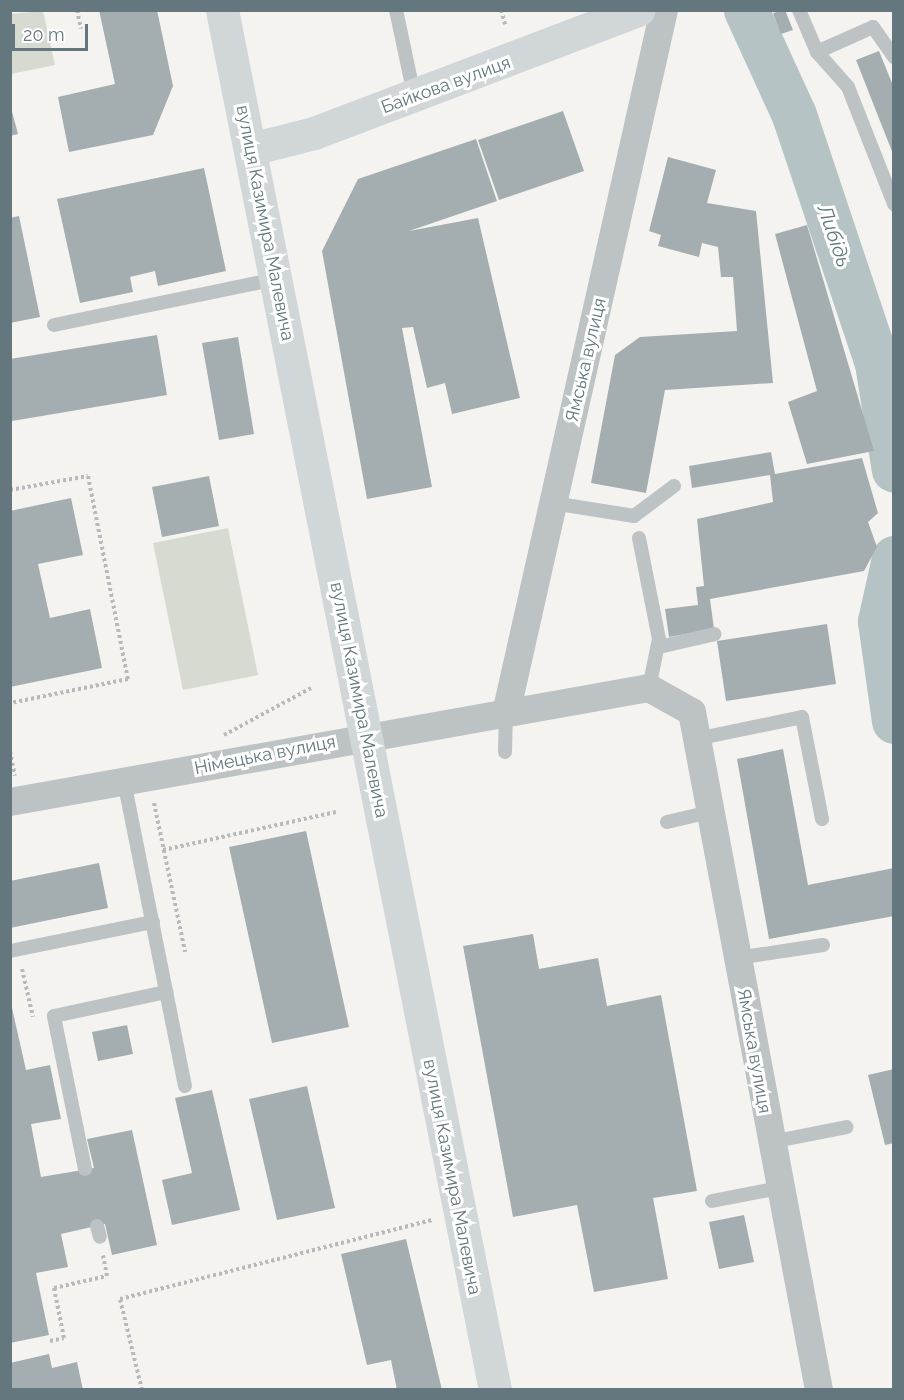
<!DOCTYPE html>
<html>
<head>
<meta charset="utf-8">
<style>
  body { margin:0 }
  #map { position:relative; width:904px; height:1400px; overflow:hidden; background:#f4f3f0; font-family:Raleway,sans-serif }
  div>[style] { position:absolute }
  .green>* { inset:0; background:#d6dad1 }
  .river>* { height:45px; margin:-22.5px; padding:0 22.5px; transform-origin:22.5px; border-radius:22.5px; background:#b5c3c5 }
  .building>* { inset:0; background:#a4aeb0 }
  .path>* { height:4px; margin-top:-2px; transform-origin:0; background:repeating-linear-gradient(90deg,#b7babc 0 3px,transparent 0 6px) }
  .service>* { height:14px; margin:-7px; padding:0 7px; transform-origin:7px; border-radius:7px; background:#bdc2c4 }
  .minor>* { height:28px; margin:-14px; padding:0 14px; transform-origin:14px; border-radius:14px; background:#bdc2c4 }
  .secondary>* { height:33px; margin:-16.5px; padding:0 16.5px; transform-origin:16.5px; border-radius:16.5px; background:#d1d6d9 }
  span { translate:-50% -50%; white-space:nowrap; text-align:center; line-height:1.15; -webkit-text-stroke:6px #fff; paint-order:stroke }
  .street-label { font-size:18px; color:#64777f }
  .water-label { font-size:20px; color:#5f797d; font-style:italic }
  .frame { position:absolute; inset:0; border:12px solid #64777f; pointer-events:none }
  .scale { position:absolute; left:12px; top:24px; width:76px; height:27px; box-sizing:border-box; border:3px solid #64777f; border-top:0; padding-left:8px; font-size:18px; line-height:21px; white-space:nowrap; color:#64777f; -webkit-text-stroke:4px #fff; paint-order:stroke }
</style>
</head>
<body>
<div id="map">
  <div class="green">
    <div style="clip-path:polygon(43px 11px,55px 65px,11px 74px,11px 14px)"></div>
    <div style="clip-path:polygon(228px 528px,258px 675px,183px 690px,153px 543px)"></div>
  </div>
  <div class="river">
    <div style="left:746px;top:10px;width:115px;rotate:65.4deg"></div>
    <div style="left:794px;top:115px;width:262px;rotate:71.5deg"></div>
    <div style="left:877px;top:363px;width:108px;rotate:81deg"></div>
    <div style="left:894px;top:558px;width:65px;rotate:102.5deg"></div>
    <div style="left:880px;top:621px;width:101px;rotate:82deg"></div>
  </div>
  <div class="building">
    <div style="clip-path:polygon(99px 10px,157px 10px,173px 86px,153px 135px,69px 152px,58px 97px,115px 84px)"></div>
    <div style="clip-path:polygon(785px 10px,793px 30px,781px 34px,773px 13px)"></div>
    <div style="clip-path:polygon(879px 51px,894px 88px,893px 154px,856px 60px)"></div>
    <div style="clip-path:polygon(10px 104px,18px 134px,10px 136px)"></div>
    <div style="clip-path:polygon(563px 111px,584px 171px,499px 200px,478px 140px)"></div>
    <div style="clip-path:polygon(476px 139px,497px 201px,409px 231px,478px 218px,520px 398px,452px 414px,445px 383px,427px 388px,413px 327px,402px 328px,432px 487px,367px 499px,322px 251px,358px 179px)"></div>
    <div style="clip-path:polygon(668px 157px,716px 170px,707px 203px,756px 211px,773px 383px,665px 390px,646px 493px,591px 483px,615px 355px,640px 337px,737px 331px,733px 277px,721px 277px,718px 247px,702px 243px,699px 257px,658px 246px,661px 235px,649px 231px)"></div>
    <div style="clip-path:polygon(204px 168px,226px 271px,158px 286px,155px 271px,130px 277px,133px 292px,80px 303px,57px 199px)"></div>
    <div style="clip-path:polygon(19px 216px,40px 317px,10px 323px,10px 218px)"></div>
    <div style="clip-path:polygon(807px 225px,874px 451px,807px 464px,788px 402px,817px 391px,775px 234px)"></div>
    <div style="clip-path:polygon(157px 335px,167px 395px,12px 421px,10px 359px)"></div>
    <div style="clip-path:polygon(238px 337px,254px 434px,219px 440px,202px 343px)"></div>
    <div style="clip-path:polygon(771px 452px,775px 474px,862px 458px,878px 513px,868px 522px,877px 547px,864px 571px,710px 599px,714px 629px,669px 637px,665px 609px,698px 605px,696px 587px,704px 586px,697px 519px,773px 502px,770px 475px,692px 488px,689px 466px)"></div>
    <div style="clip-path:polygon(209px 476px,219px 526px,162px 537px,152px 487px)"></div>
    <div style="clip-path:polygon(71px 498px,83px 555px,38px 564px,50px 618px,90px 609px,102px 668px,10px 687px,10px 511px)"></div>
    <div style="clip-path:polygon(827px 624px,836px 684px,726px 701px,717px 641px)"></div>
    <div style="clip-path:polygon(783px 749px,808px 885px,894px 868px,894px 916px,769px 939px,737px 759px)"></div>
    <div style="clip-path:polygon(306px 831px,349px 1027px,272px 1043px,229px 847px)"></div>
    <div style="clip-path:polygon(99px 863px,108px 908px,10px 928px,10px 881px)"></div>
    <div style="clip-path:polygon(533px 934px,539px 969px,598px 958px,607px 1006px,661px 995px,697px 1191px,653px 1198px,668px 1279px,594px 1292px,577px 1205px,513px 1217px,463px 946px)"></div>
    <div style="clip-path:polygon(10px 999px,26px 1070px,50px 1065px,61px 1119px,31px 1124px,41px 1177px,94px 1168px,87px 1139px,132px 1130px,157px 1245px,112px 1255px,105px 1224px,61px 1234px,68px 1267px,36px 1273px,49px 1335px,10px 1343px)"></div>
    <div style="clip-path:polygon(127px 1025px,133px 1054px,98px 1061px,92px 1032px)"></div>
    <div style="clip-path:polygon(894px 1069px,894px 1143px,885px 1145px,868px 1075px)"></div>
    <div style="clip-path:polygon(307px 1086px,335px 1208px,277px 1220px,249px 1099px)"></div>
    <div style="clip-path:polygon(212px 1090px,240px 1210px,172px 1225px,162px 1180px,192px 1173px,175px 1098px)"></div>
    <div style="clip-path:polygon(744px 1215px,754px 1262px,719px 1269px,709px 1222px)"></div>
    <div style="clip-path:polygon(406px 1239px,442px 1390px,397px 1390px,391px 1360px,367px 1365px,341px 1254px)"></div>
    <div style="clip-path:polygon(49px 1354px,52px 1368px,77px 1362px,83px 1390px,10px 1390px,10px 1363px)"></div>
  </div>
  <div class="path">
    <div style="left:77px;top:10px;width:19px;rotate:78deg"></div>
    <div style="left:501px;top:10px;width:15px;rotate:74deg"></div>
    <div style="left:10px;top:490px;width:79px;rotate:-10.2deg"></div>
    <div style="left:88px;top:476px;width:207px;rotate:78.9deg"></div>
    <div style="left:128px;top:679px;width:120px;rotate:168.5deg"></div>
    <div style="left:224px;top:735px;width:99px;rotate:-28.4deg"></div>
    <div style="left:10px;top:751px;width:25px;rotate:79deg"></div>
    <div style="left:154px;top:803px;width:152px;rotate:78.2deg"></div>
    <div style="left:163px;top:850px;width:177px;rotate:-12.4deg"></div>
    <div style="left:22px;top:969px;width:49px;rotate:77.1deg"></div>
    <div style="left:50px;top:1341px;width:14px;rotate:-12deg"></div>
    <div style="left:64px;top:1338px;width:51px;rotate:-101.3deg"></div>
    <div style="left:54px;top:1288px;width:54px;rotate:-12.8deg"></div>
    <div style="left:107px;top:1276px;width:21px;rotate:-101deg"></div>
    <div style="left:142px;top:1390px;width:94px;rotate:-103.6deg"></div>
    <div style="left:120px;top:1299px;width:323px;rotate:-14.2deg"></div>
  </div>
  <div class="service">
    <div style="left:396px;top:10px;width:87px;rotate:78deg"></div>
    <div style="left:799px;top:10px;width:46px;rotate:66.8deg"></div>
    <div style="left:817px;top:52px;width:47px;rotate:48.5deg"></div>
    <div style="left:848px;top:87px;width:126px;rotate:68.5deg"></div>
    <div style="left:817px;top:52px;width:61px;rotate:-24.1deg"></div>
    <div style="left:873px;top:27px;width:37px;rotate:55deg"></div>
    <div style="left:54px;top:325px;width:227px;rotate:-11.7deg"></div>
    <div style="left:553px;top:503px;width:82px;rotate:9.1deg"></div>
    <div style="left:634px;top:516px;width:50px;rotate:-36.9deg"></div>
    <div style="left:639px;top:538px;width:103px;rotate:78.8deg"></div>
    <div style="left:659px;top:639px;width:50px;rotate:101.5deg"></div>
    <div style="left:659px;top:647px;width:57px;rotate:-13.1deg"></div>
    <div style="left:696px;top:739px;width:108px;rotate:-11.7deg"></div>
    <div style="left:802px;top:717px;width:104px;rotate:78.9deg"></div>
    <div style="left:505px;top:752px;width:41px;rotate:-88.6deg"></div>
    <div style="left:124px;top:781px;width:311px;rotate:78.7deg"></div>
    <div style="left:667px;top:822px;width:44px;rotate:-13.1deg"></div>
    <div style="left:10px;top:951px;width:146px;rotate:-11.5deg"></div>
    <div style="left:737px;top:958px;width:87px;rotate:-8.6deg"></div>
    <div style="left:771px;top:1142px;width:77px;rotate:-11.2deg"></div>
    <div style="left:85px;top:1169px;width:156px;rotate:-101.5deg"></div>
    <div style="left:54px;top:1016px;width:115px;rotate:-12.1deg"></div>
    <div style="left:712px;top:1201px;width:68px;rotate:-11deg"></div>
    <div style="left:97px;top:1226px;width:11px;rotate:75deg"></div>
  </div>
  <div class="minor">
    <div style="left:507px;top:709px;width:716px;rotate:-77.34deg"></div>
    <div style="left:10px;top:802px;width:649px;rotate:-10.12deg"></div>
    <div style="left:649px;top:688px;width:49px;rotate:29.2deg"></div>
    <div style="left:692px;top:712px;width:690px;rotate:79.39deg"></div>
  </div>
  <div class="secondary">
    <div style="left:222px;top:10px;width:1407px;rotate:78.81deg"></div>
    <div style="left:251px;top:149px;width:65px;rotate:-14.3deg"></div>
    <div style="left:314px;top:133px;width:347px;rotate:-20.8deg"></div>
  </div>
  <div class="street-label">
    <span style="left:446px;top:85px;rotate:-20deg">Байкова вулиця</span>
    <span style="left:265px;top:223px;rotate:79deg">вулиця Казимира Малевича</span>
    <span style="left:586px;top:360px;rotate:-77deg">Ямська вулиця</span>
    <span style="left:359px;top:700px;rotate:79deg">вулиця Казимира Малевича</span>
    <span style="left:265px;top:755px;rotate:-11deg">Німецька вулиця</span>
    <span style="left:754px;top:1051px;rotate:80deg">Ямська вулиця</span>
    <span style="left:452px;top:1177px;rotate:79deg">вулиця Казимира Малевича</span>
  </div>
  <div class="water-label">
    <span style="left:834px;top:236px;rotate:71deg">Либідь</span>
  </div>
  <div class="frame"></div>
  <div class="scale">20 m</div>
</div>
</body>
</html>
